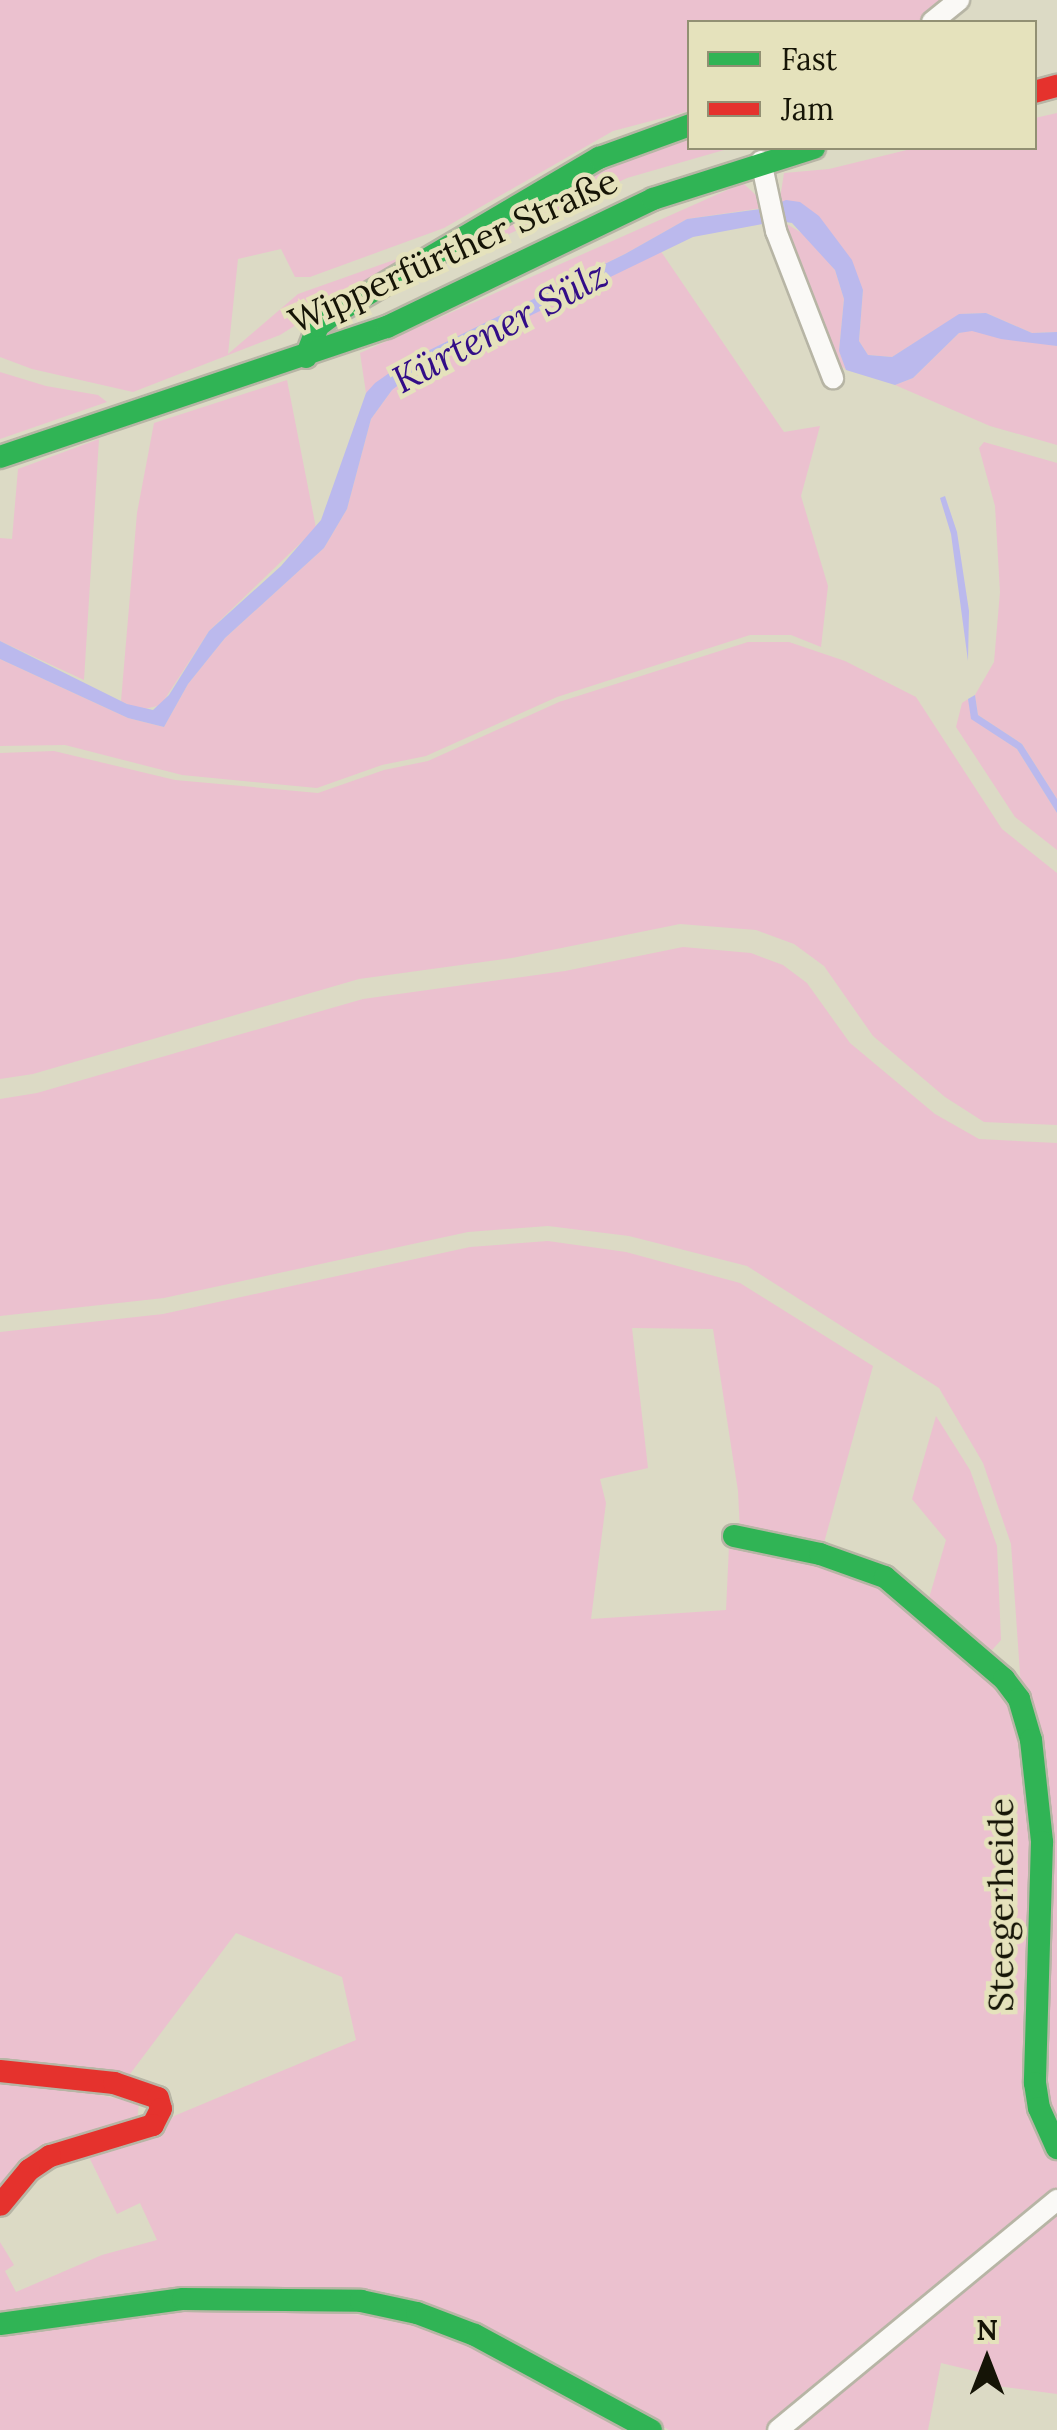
<!DOCTYPE html>
<html>
<head>
<meta charset="utf-8">
<style>
  body { margin:0 }
  #map { position:relative; width:1057px; height:2430px; overflow:hidden; background:#dcdac5; font-family:Lora,serif }
  div>[style] { position:absolute }
  .green>* { inset:0; background:#ebc1cf }
  .water>* { inset:0; background:#bbb9ed }
  .roads { filter:drop-shadow(2px 0 #b7b5a5) drop-shadow(-2px 0 #b7b5a5) drop-shadow(0 2px #b7b5a5) drop-shadow(0 -2px #b7b5a5) }
  .street>* { height:20px; margin:-10px; padding:0 10px; transform-origin:10px; border-radius:10px; background:#faf9f6 }
  .fast>* { height:22px; margin:-11px; padding:0 11px; transform-origin:11px; border-radius:11px; background:#30b455 }
  .jam>* { height:22px; margin:-11px; padding:0 11px; transform-origin:11px; border-radius:11px; background:#e5322d }
  span { translate:-50% -50%; white-space:nowrap; text-align:center; line-height:1.15; -webkit-text-stroke:9px #e5e2bc; paint-order:stroke }
  .street-label { font-size:35px; color:#151406 }
  .water-label { font-size:38px; color:#320d87; font-style:italic }
  .legend { position:absolute; left:687px; top:20px; width:350px; height:130px; box-sizing:border-box; background:#e5e2bc; border:2px solid #929073; margin:0; padding:12px 18px; list-style:none; font-size:30px; color:#151406 }
  .legend li { display:flex; align-items:center; gap:20px; height:50px }
  .legend b { width:50px; border:2px solid #929073 }
  .north { position:absolute; left:937px; top:2310px; width:100px; height:100px; -webkit-text-stroke:8px #e5e2bc; paint-order:stroke; rotate:0deg; font-size:28px; font-weight:700; line-height:40px; text-align:center; color:#151406 }
  .north::after { content:''; display:block; margin:auto; width:35px; height:45px; background:#151406; clip-path:polygon(50% 0,100% 100%,50% 72%,0 100%) }
</style>
</head>
<body>
<div id="map">
  <div class="green">
    <div style="clip-path:polygon(0 0,945px 0,919px 22px,690px 22px,689px 111px,613px 131px,444px 228px,310px 277px,295px 277px,281px 249px,238px 259px,228px 354px,298px 294px,408px 255px,280px 335px,133px 392px,32px 369px,0 357px)"></div>
    <div style="clip-path:polygon(1057px 113px,1057px 332px,1032px 333px,986px 313px,960px 314px,892px 357px,868px 355px,859px 341px,863px 290px,779px 205px,784px 173px,829px 169px,915px 148px,1034px 148px,1035px 118px)"></div>
    <div style="clip-path:polygon(689px 132px,690px 148px,731px 148px,627px 178px,486px 245px,482px 236px,603px 164px)"></div>
    <div style="clip-path:polygon(743px 183px,761px 200px,762px 208px,687px 219px,625px 254px,405px 362px,366px 393px,360px 353px)"></div>
    <div style="clip-path:polygon(782px 221px,808px 237px,835px 270px,844px 299px,839px 351px,846px 370px,830px 355px)"></div>
    <div style="clip-path:polygon(660px 250px,784px 432px,820px 426px,801px 496px,828px 586px,821px 647px,791px 635px,750px 635px,557px 697px,426px 756px,382px 765px,317px 788px,182px 775px,65px 745px,0 746px,0 659px,128px 718px,164px 727px,188px 684px,225px 638px,324px 548px,347px 509px,371px 419px,392px 390px,417px 370px)"></div>
    <div style="clip-path:polygon(972px 330px,1057px 346px,1057px 445px,990px 426px,895px 385px,913px 378px,959px 333px)"></div>
    <div style="clip-path:polygon(0 372px,46px 386px,98px 395px,107px 402px,0 439px)"></div>
    <div style="clip-path:polygon(287px 380px,316px 528px,209px 631px,161px 705px,141px 710px,127px 704px,121px 701px,137px 513px,154px 423px)"></div>
    <div style="clip-path:polygon(99px 439px,84px 680px,0 641px,0 538px,12px 539px,18px 469px)"></div>
    <div style="clip-path:polygon(984px 442px,1057px 463px,1057px 799px,1022px 744px,978px 715px,975px 695px,994px 662px,1000px 592px,995px 506px,979px 448px)"></div>
    <div style="clip-path:polygon(748px 642px,789px 642px,845px 661px,916px 697px,1002px 829px,1057px 873px,1057px 1125px,984px 1122px,945px 1097px,873px 1036px,824px 966px,794px 944px,756px 930px,680px 924px,512px 958px,359px 979px,33px 1074px,0 1079px,0 753px,54px 751px,175px 780px,318px 793px,384px 770px,428px 761px,559px 702px)"></div>
    <div style="clip-path:polygon(968px 699px,972px 719px,1017px 749px,1057px 813px,1057px 850px,1015px 817px,956px 727px,962px 703px)"></div>
    <div style="clip-path:polygon(683px 947px,751px 953px,783px 965px,807px 983px,850px 1043px,935px 1114px,979px 1139px,1057px 1143px,1057px 2133px,1051px 2119px,1011px 1544px,983px 1463px,939px 1388px,747px 1266px,629px 1236px,548px 1226px,468px 1232px,164px 1298px,0 1316px,0 1099px,37px 1093px,363px 999px,565px 971px)"></div>
    <div style="clip-path:polygon(548px 1241px,626px 1252px,740px 1283px,873px 1366px,822px 1550px,740px 1532px,738px 1491px,713px 1329px,632px 1328px,648px 1468px,600px 1479px,606px 1503px,591px 1619px,726px 1610px,729px 1546px,883px 1582px,1009px 1693px,1031px 1789px,1034px 1993px,1057px 2156px,1057px 2192px,768px 2430px,669px 2430px,507px 2340px,412px 2304px,0 2315px,0 2242px,14px 2265px,5px 2271px,16px 2292px,102px 2255px,157px 2240px,140px 2203px,117px 2214px,88px 2155px,158px 2135px,174px 2116px,356px 2040px,342px 1977px,236px 1933px,127px 2078px,0 2062px,0 1332px,163px 1314px,470px 1247px)"></div>
    <div style="clip-path:polygon(936px 1416px,970px 1470px,997px 1546px,1001px 1640px,986px 1657px,927px 1605px,946px 1540px,912px 1499px)"></div>
    <div style="clip-path:polygon(0 2082px,56px 2086px,139px 2103px,137px 2122px,0 2191px)"></div>
    <div style="clip-path:polygon(1057px 2207px,1057px 2394px,989px 2385px,991px 2375px,941px 2363px,928px 2430px,785px 2430px)"></div>
    <div style="clip-path:polygon(255px 2307px,389px 2317px,464px 2342px,630px 2430px,0 2430px,0 2336px,172px 2309px)"></div>
  </div>
  <div class="water">
    <div style="clip-path:polygon(786px 200px,800px 202px,819px 216px,852px 260px,863px 290px,859px 341px,868px 355px,892px 357px,959px 314px,986px 313px,1032px 333px,1057px 332px,1057px 346px,1001px 339px,972px 331px,959px 333px,913px 378px,895px 385px,846px 370px,839px 351px,844px 299px,835px 270px,792px 223px,779px 221px,693px 237px,418px 370px,392px 390px,371px 419px,347px 509px,324px 548px,225px 638px,188px 684px,164px 727px,128px 718px,0 659px,0 641px,127px 704px,153px 710px,169px 695px,209px 631px,281px 566px,321px 520px,366px 393px,375px 383px,405px 362px,625px 254px,687px 219px,767px 208px)"></div>
    <div style="clip-path:polygon(945px 496px,957px 532px,969px 611px,968px 661px,951px 534px,940px 498px)"></div>
    <div style="clip-path:polygon(975px 695px,978px 715px,1022px 744px,1057px 799px,1057px 813px,1017px 749px,971px 719px,968px 699px)"></div>
  </div>
  <div class="roads">
    <div class="street">
      <div style="left:932px;top:22px;width:35px;rotate:-39deg"></div>
      <div style="left:761px;top:161px;width:72px;rotate:77.9deg"></div>
      <div style="left:776px;top:231px;width:158px;rotate:68.8deg"></div>
      <div style="left:778px;top:2430px;width:362px;rotate:-39.5deg"></div>
    </div>
    <div class="fast">
      <div style="left:306px;top:357px;width:33px;rotate:-69deg"></div>
      <div style="left:318px;top:326px;width:20px;rotate:-37deg"></div>
      <div style="left:334px;top:314px;width:308px;rotate:-30.5deg"></div>
      <div style="left:599px;top:158px;width:97px;rotate:-19.9deg"></div>
      <div style="left:0;top:457px;width:408px;rotate:-18.6deg"></div>
      <div style="left:387px;top:327px;width:295px;rotate:-25.7deg"></div>
      <div style="left:653px;top:199px;width:169px;rotate:-17.6deg"></div>
      <div style="left:734px;top:1536px;width:88px;rotate:11.8deg"></div>
      <div style="left:820px;top:1554px;width:69px;rotate:19.5deg"></div>
      <div style="left:885px;top:1577px;width:157px;rotate:40.6deg"></div>
      <div style="left:1004px;top:1679px;width:25px;rotate:53deg"></div>
      <div style="left:1019px;top:1699px;width:43px;rotate:73.7deg"></div>
      <div style="left:1031px;top:1740px;width:103px;rotate:83.8deg"></div>
      <div style="left:1042px;top:1842px;width:241px;rotate:91.7deg"></div>
      <div style="left:1035px;top:2083px;width:25px;rotate:81deg"></div>
      <div style="left:1039px;top:2108px;width:44px;rotate:65.8deg"></div>
      <div style="left:0;top:2324px;width:185px;rotate:-7.8deg"></div>
      <div style="left:183px;top:2299px;width:178px;rotate:0.6deg"></div>
      <div style="left:361px;top:2301px;width:57px;rotate:12.1deg"></div>
      <div style="left:417px;top:2313px;width:62px;rotate:20.8deg"></div>
      <div style="left:475px;top:2335px;width:200px;rotate:28.4deg"></div>
    </div>
    <div class="jam">
      <div style="left:1034px;top:92px;width:24px;rotate:-15deg"></div>
      <div style="left:0;top:2071px;width:115px;rotate:6deg"></div>
      <div style="left:114px;top:2083px;width:46px;rotate:18.8deg"></div>
      <div style="left:158px;top:2098px;width:11px;rotate:75deg"></div>
      <div style="left:161px;top:2109px;width:18px;rotate:117deg"></div>
      <div style="left:153px;top:2125px;width:108px;rotate:163.2deg"></div>
      <div style="left:50px;top:2156px;width:25px;rotate:146deg"></div>
      <div style="left:29px;top:2170px;width:45px;rotate:129.6deg"></div>
    </div>
  </div>
  <div class="street-label">
    <span style="left:453px;top:251px;rotate:-24deg">Wipperfürther Straße</span>
    <span style="left:1001px;top:1905px;rotate:-90deg">Steegerheide</span>
  </div>
  <div class="water-label">
    <span style="left:500px;top:327px;rotate:-28deg">Kürtener Sülz</span>
  </div>
  <ul class="legend">
  <li><b style="height:12px;background:#30b455"></b>Fast</li>
  <li><b style="height:12px;background:#e5322d"></b>Jam</li>
  </ul>
  <div class="north">N</div>
</div>
</body>
</html>
